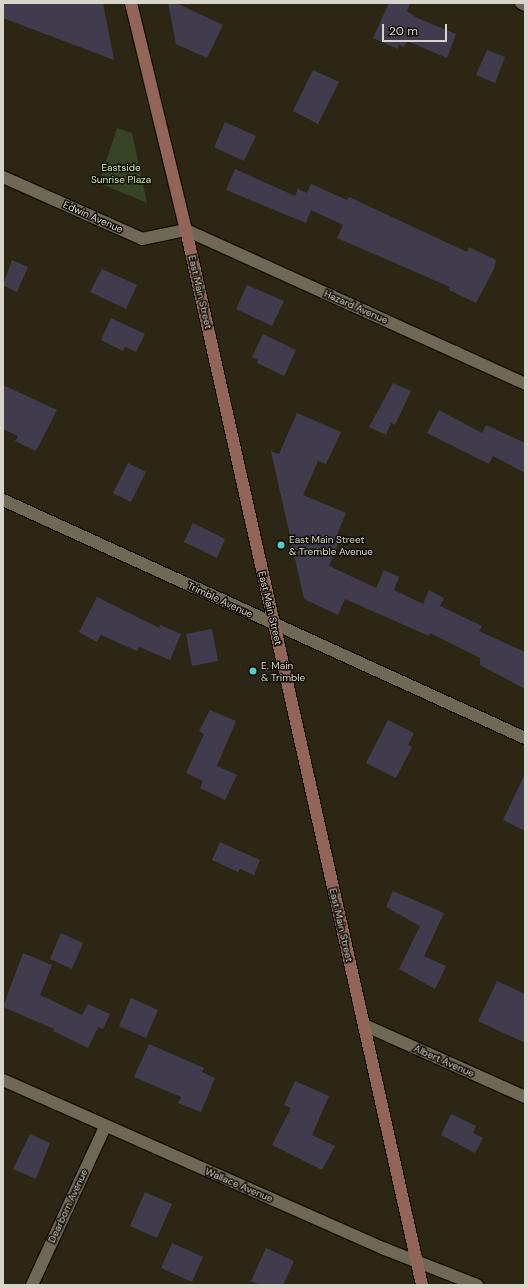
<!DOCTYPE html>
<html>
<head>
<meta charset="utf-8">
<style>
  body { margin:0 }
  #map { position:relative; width:528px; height:1288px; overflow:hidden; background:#2c2615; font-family:"DM Sans",sans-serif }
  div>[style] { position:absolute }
  .green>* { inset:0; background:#364326 }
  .building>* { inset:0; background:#413c4d }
  .roads { filter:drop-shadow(1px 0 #150f02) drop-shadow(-1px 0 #150f02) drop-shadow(0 1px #150f02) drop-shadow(0 -1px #150f02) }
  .street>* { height:12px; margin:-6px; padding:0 6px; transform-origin:6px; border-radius:6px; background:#6f6855 }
  .secondary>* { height:12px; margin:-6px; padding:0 6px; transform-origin:6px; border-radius:6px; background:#92645a }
  .dots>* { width:11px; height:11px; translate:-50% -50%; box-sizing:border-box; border:2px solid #120f08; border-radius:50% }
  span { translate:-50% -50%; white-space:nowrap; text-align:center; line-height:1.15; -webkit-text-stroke:3px #120f08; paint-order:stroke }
  .park-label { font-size:10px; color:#cbe9a9 }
  .street-label { font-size:10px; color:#d7d4c9 }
  .poi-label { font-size:10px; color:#d7d4c9 }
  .left { translate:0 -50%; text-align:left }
  .frame { position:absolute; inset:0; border:4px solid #d7d4c9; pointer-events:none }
  .scale { position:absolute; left:382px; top:24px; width:65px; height:18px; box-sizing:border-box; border:2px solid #d7d4c9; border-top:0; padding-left:5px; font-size:12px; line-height:14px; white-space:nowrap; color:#d7d4c9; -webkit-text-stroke:3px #120f08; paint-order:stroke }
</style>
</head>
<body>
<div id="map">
  <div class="green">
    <div style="clip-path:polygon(117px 128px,132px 133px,147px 203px,99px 183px)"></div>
  </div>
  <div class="building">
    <div style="clip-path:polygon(3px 3px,103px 3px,114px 60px,3px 18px)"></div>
    <div style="clip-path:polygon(168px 3px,176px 3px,223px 25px,207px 58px,176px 44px)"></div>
    <div style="clip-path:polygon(389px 3px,410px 3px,407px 11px,417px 18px,456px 34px,447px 58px,407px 41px,404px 47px,399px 45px,398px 49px,373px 38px)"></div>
    <div style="clip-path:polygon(487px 50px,505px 57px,495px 83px,476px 75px)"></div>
    <div style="clip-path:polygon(313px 70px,339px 82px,318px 124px,293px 111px)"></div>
    <div style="clip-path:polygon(225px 122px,256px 136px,244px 161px,214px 147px)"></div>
    <div style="clip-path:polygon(235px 169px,295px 196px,298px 189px,307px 193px,311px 184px,347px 200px,349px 197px,467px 252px,469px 247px,496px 260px,494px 269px,476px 303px,449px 290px,450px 287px,337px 238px,343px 225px,311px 210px,306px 223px,226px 190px)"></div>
    <div style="clip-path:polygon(12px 260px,28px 267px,17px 292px,3px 285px)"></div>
    <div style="clip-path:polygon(102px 269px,137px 285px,126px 309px,90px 292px)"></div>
    <div style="clip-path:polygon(247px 285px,284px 301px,272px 326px,236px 309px)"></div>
    <div style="clip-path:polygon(111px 318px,145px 334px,136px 352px,125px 347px,123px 351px,101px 340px)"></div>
    <div style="clip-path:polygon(263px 334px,296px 350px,284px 376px,257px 363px,258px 360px,252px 357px)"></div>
    <div style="clip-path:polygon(393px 383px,411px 391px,395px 425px,391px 423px,386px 435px,369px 427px)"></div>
    <div style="clip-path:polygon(3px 385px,57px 410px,36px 451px,15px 441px,18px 436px,3px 429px)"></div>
    <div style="clip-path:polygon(439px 410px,482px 433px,486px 425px,525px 443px,525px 473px,493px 456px,489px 464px,427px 433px)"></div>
    <div style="clip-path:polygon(297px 413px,341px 432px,326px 464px,318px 461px,303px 495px,346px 513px,334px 542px,338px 544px,329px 566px,376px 588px,384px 570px,399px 577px,394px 590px,423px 604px,429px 590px,444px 598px,440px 606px,482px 626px,479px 631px,525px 652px,525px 689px,480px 665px,480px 658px,430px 633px,429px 636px,345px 599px,338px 615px,304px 599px,271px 451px,279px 454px)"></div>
    <div style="clip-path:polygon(128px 463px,146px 472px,131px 502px,113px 493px)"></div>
    <div style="clip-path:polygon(193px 523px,225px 539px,217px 558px,184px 542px)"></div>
    <div style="clip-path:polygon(97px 597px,159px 628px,160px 625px,181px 634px,170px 660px,139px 647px,137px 651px,101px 635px,97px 642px,79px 632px)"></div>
    <div style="clip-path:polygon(212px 629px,218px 661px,192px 666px,186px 634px)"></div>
    <div style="clip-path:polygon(210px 710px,236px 721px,217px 766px,237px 775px,225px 800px,200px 788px,203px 781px,186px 773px,204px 734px,199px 731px)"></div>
    <div style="clip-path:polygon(388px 720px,414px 733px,408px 745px,412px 747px,396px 778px,366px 763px)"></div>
    <div style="clip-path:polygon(525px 774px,525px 831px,503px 820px)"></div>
    <div style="clip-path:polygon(220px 842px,260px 860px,254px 875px,240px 869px,238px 872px,212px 860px)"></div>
    <div style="clip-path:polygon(393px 891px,444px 913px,424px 956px,446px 966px,435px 989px,399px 969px,420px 926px,386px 907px)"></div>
    <div style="clip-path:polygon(61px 933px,83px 943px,72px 969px,50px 959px)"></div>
    <div style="clip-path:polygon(23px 953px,52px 965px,40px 995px,82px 1015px,88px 1004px,110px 1014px,103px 1029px,98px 1027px,88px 1048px,53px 1031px,54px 1029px,3px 1007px)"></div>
    <div style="clip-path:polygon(497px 981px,525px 994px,525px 1043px,478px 1021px)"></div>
    <div style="clip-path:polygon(131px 998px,158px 1010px,146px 1038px,119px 1026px)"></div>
    <div style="clip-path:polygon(149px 1044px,204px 1068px,202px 1072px,215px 1078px,201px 1112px,178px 1103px,181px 1097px,134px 1077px)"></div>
    <div style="clip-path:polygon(295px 1081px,329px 1096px,312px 1135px,335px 1146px,322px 1170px,272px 1145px,291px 1108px,284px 1105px)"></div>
    <div style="clip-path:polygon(451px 1114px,476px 1126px,473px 1133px,483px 1138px,475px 1153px,441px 1135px)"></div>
    <div style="clip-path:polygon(30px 1134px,50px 1143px,36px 1179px,13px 1169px)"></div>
    <div style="clip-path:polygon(145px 1192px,172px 1204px,157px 1238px,130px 1226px)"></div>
    <div style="clip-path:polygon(172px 1243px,203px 1257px,192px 1282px,161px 1268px)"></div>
    <div style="clip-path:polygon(266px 1248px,294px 1261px,283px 1285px,261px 1285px,251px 1281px)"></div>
  </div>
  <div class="roads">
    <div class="street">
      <div style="left:521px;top:3px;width:4px;rotate:27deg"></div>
      <div style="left:3px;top:177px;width:152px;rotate:24deg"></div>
      <div style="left:142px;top:239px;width:45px;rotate:-11.6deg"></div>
      <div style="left:186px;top:230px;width:372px;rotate:24.4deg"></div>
      <div style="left:3px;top:500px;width:574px;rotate:24.51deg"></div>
      <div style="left:364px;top:1025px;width:176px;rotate:24.1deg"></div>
      <div style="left:3px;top:1080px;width:418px;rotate:23.9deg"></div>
      <div style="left:385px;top:1249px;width:99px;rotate:21.4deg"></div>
      <div style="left:32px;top:1285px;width:174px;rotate:-65.2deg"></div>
    </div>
    <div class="secondary">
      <div style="left:131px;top:3px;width:234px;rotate:76.4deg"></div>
      <div style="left:186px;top:230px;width:1081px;rotate:77.39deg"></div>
    </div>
  </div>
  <div class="dots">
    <div style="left:281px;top:545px;background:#52cdce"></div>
    <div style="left:253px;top:671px;background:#52cdce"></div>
  </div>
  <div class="park-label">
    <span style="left:121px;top:173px">Eastside<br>Sunrise Plaza</span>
  </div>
  <div class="street-label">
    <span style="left:93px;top:217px;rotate:24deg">Edwin Avenue</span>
    <span style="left:200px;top:292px;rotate:77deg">East Main Street</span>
    <span style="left:356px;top:307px;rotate:24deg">Hazard Avenue</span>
    <span style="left:220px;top:600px;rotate:25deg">Trimble Avenue</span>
    <span style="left:270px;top:608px;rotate:77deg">East Main Street</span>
    <span style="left:341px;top:925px;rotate:77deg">East Main Street</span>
    <span style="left:444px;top:1061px;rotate:24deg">Albert Avenue</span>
    <span style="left:239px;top:1185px;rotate:23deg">Wallace Avenue</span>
    <span style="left:68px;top:1206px;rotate:-65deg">Dearborn Avenue</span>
  </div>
  <div class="poi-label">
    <span class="left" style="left:289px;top:545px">East Main Street<br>&amp; Tremble Avenue</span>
    <span class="left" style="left:261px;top:671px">E. Main<br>&amp; Trimble</span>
  </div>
  <div class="frame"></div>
  <div class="scale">20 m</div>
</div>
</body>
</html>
